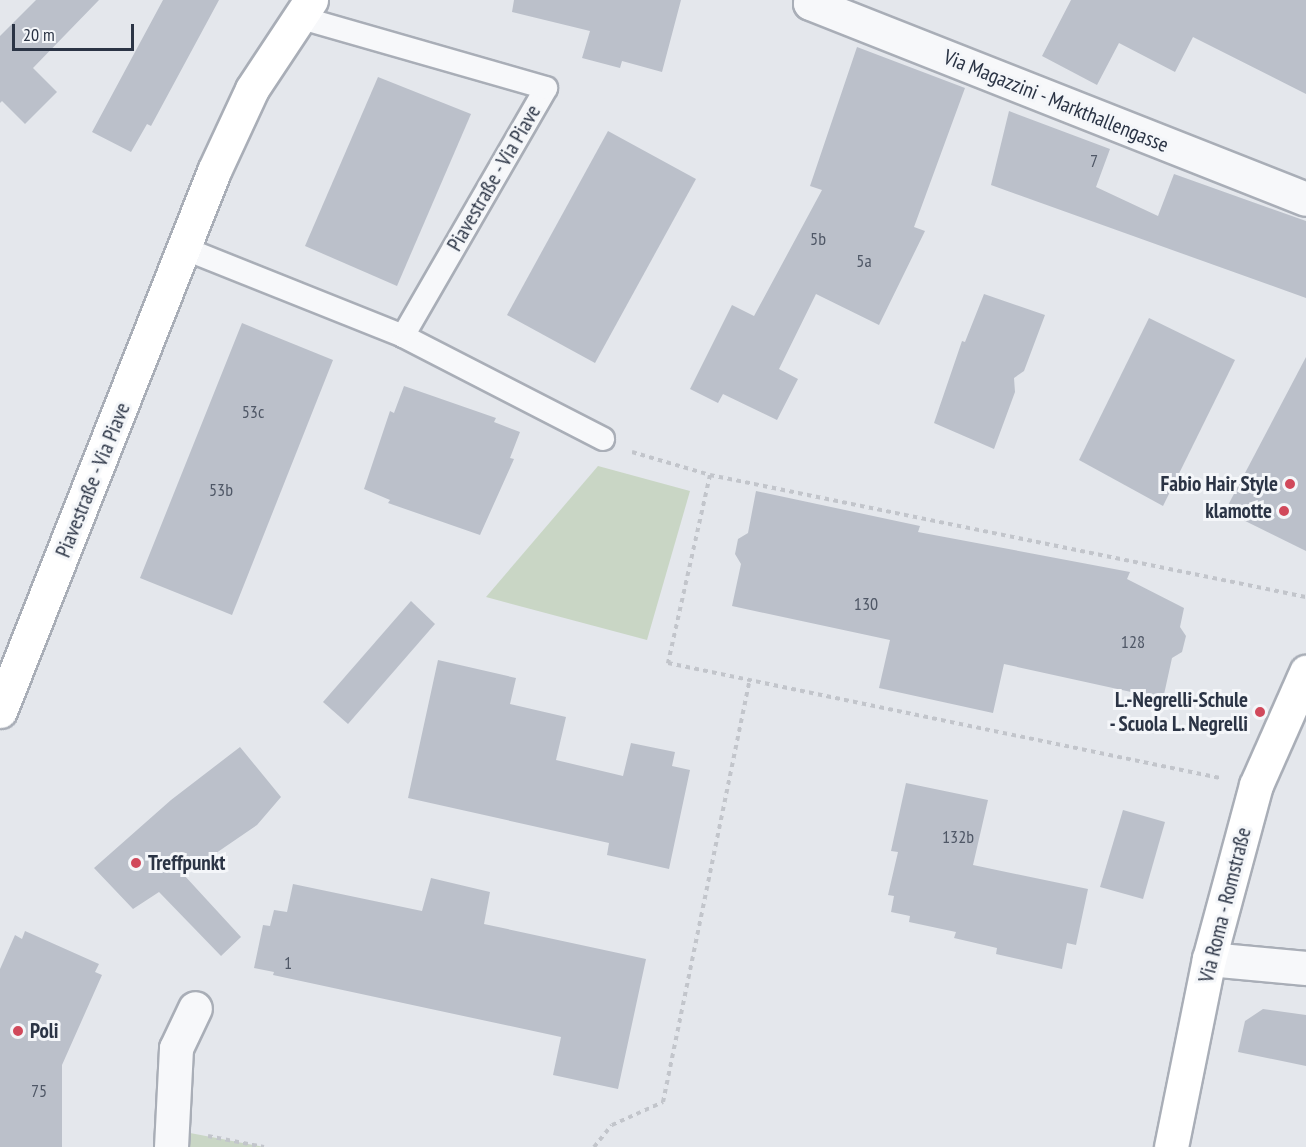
<!DOCTYPE html>
<html>
<head>
<meta charset="utf-8">
<style>
  body { margin:0 }
  #map { position:relative; width:1306px; height:1147px; overflow:hidden; background:#e4e7ec; font-family:"PT Sans Narrow",sans-serif }
  div>[style] { position:absolute }
  .green>* { inset:0; background:#c9d6c5 }
  .building>* { inset:0; background:#bbc0ca }
  .path>* { height:4px; margin-top:-2px; transform-origin:0; background:repeating-linear-gradient(90deg,#c2c5cb 0 4.5px,transparent 0 9px) }
  .roads { filter:drop-shadow(2px 0 #a9aeb7) drop-shadow(-2px 0 #a9aeb7) drop-shadow(0 2px #a9aeb7) drop-shadow(0 -2px #a9aeb7) }
  .lane>* { height:22px; margin:-11px; padding:0 11px; transform-origin:11px; border-radius:11px; background:#f7f8fa }
  .street>* { height:33px; margin:-16.5px; padding:0 16.5px; transform-origin:16.5px; border-radius:16.5px; background:#f7f8fa }
  .secondary>* { height:33px; margin:-16.5px; padding:0 16.5px; transform-origin:16.5px; border-radius:16.5px; background:#fff }
  .primary>* { height:33px; margin:-16.5px; padding:0 16.5px; transform-origin:16.5px; border-radius:16.5px; background:#fff }
  .dots>* { width:16px; height:16px; translate:-50% -50%; box-sizing:border-box; border:3px solid #f4f6f9; border-radius:50% }
  span { translate:-50% -50%; white-space:nowrap; text-align:center; line-height:1.15; -webkit-text-stroke:6px #f4f6f9; paint-order:stroke }
  .number-label { font-size:18px; color:#4f5766 }
  .number-label span { -webkit-text-stroke-width:0 }
  .street-label { font-size:21px; color:#2b3445 }
  .poi-label { font-size:21px; color:#2b3445; font-weight:700 }
  .right { translate:-100% -50%; text-align:right }
  .left { translate:0 -50%; text-align:left }
  .scale { position:absolute; left:12px; top:24px; width:122px; height:27px; box-sizing:border-box; border:3px solid #2b3445; border-top:0; padding-left:8px; font-size:18px; line-height:21px; white-space:nowrap; color:#2b3445; -webkit-text-stroke:4px #f4f6f9; paint-order:stroke }
</style>
</head>
<body>
<div id="map">
  <div class="green">
    <div style="clip-path:polygon(598px 466px,690px 491px,647px 640px,486px 597px)"></div>
    <div style="clip-path:polygon(190px 1133px,264px 1147px,188px 1147px)"></div>
  </div>
  <div class="building">
    <div style="clip-path:polygon(36px 0,99px 0,33px 68px,57px 92px,25px 124px,2px 101px,0 103px,0 36px)"></div>
    <div style="clip-path:polygon(163px 0,219px 0,151px 126px,147px 124px,131px 152px,92px 132px)"></div>
    <div style="clip-path:polygon(514px 0,681px 0,662px 72px,622px 61px,620px 68px,582px 58px,590px 31px,512px 12px)"></div>
    <div style="clip-path:polygon(1071px 0,1306px 0,1306px 94px,1193px 37px,1175px 72px,1119px 43px,1097px 85px,1042px 56px)"></div>
    <div style="clip-path:polygon(857px 47px,965px 88px,914px 227px,925px 231px,879px 325px,816px 294px,779px 369px,798px 379px,777px 420px,723px 394px,718px 403px,690px 389px,732px 305px,754px 316px,822px 190px,810px 186px)"></div>
    <div style="clip-path:polygon(378px 77px,471px 114px,397px 286px,305px 246px)"></div>
    <div style="clip-path:polygon(1009px 111px,1110px 149px,1096px 187px,1158px 216px,1174px 174px,1306px 221px,1306px 298px,991px 185px)"></div>
    <div style="clip-path:polygon(608px 131px,696px 179px,595px 363px,507px 315px)"></div>
    <div style="clip-path:polygon(984px 294px,1045px 315px,1024px 371px,1014px 378px,1015px 392px,994px 449px,934px 423px,962px 341px,965px 342px)"></div>
    <div style="clip-path:polygon(1149px 318px,1235px 360px,1163px 506px,1079px 460px)"></div>
    <div style="clip-path:polygon(242px 323px,333px 360px,232px 615px,140px 578px)"></div>
    <div style="clip-path:polygon(1306px 357px,1306px 551px,1225px 511px)"></div>
    <div style="clip-path:polygon(404px 386px,496px 418px,494px 422px,520px 432px,510px 458px,514px 459px,480px 535px,388px 503px,390px 500px,364px 489px,390px 411px,394px 413px)"></div>
    <div style="clip-path:polygon(756px 491px,920px 526px,918px 532px,1130px 572px,1127px 579px,1184px 608px,1180px 627px,1186px 636px,1182px 652px,1172px 658px,1163px 699px,1004px 664px,993px 713px,879px 688px,890px 640px,732px 606px,741px 564px,735px 554px,738px 539px,748px 533px)"></div>
    <div style="clip-path:polygon(411px 601px,435px 624px,348px 724px,323px 702px)"></div>
    <div style="clip-path:polygon(438px 660px,516px 678px,510px 704px,566px 717px,556px 760px,623px 776px,631px 743px,675px 752px,672px 766px,690px 770px,669px 869px,607px 855px,609px 843px,408px 798px)"></div>
    <div style="clip-path:polygon(240px 747px,281px 797px,257px 825px,184px 875px,241px 937px,221px 956px,159px 892px,133px 909px,94px 868px,171px 800px)"></div>
    <div style="clip-path:polygon(906px 783px,988px 800px,973px 865px,1088px 889px,1076px 945px,1067px 943px,1062px 969px,996px 954px,997px 948px,954px 938px,956px 932px,909px 922px,910px 916px,891px 912px,894px 896px,888px 895px,898px 852px,891px 851px)"></div>
    <div style="clip-path:polygon(1123px 810px,1165px 822px,1143px 899px,1100px 887px)"></div>
    <div style="clip-path:polygon(431px 878px,490px 892px,484px 924px,646px 959px,618px 1089px,553px 1075px,561px 1037px,273px 975px,274px 972px,254px 968px,263px 925px,270px 926px,274px 910px,287px 912px,293px 884px,422px 911px)"></div>
    <div style="clip-path:polygon(25px 931px,99px 964px,95px 972px,102px 975px,62px 1065px,62px 1147px,0 1147px,0 969px,15px 935px,22px 939px)"></div>
    <div style="clip-path:polygon(1263px 1009px,1306px 1015px,1306px 1066px,1238px 1052px,1245px 1021px)"></div>
  </div>
  <div class="path">
    <div style="left:632px;top:452px;width:81px;rotate:16.4deg"></div>
    <div style="left:710px;top:475px;width:608px;rotate:11.57deg"></div>
    <div style="left:710px;top:475px;width:193px;rotate:102.6deg"></div>
    <div style="left:668px;top:663px;width:564px;rotate:11.77deg"></div>
    <div style="left:208px;top:1136px;width:57px;rotate:11.1deg"></div>
    <div style="left:594px;top:1147px;width:28px;rotate:-51deg"></div>
    <div style="left:612px;top:1125px;width:56px;rotate:-24.3deg"></div>
    <div style="left:663px;top:1102px;width:431px;rotate:-78.4deg"></div>
  </div>
  <div class="roads">
    <div class="lane">
      <div style="left:181px;top:247px;width:239px;rotate:21.8deg"></div>
      <div style="left:403px;top:336px;width:286px;rotate:-60deg"></div>
      <div style="left:546px;top:88px;width:258px;rotate:-164deg"></div>
      <div style="left:403px;top:336px;width:225px;rotate:27.2deg"></div>
    </div>
    <div class="street">
      <div style="left:811px;top:0;width:3px;rotate:108deg"></div>
      <div style="left:810px;top:3px;width:533px;rotate:21.56deg"></div>
      <div style="left:1209px;top:959px;width:97px;rotate:5.3deg"></div>
      <div style="left:171px;top:1147px;width:99px;rotate:-87.1deg"></div>
      <div style="left:176px;top:1048px;width:44px;rotate:-64.6deg"></div>
    </div>
    <div class="secondary">
      <div style="left:1171px;top:1147px;width:192px;rotate:-78.6deg"></div>
      <div style="left:1209px;top:959px;width:180px;rotate:-74.9deg"></div>
      <div style="left:1256px;top:785px;width:124px;rotate:-66.1deg"></div>
    </div>
    <div class="primary">
      <div style="left:0;top:711px;width:581px;rotate:-68.38deg"></div>
      <div style="left:214px;top:171px;width:90px;rotate:-65.1deg"></div>
      <div style="left:252px;top:89px;width:107px;rotate:-56.5deg"></div>
    </div>
  </div>
  <div class="dots">
    <div style="left:1290px;top:484px;background:#d1495b"></div>
    <div style="left:1284px;top:511px;background:#d1495b"></div>
    <div style="left:1260px;top:712px;background:#d1495b"></div>
    <div style="left:136px;top:863px;background:#d1495b"></div>
    <div style="left:18px;top:1031px;background:#d1495b"></div>
  </div>
  <div class="number-label">
    <span style="left:1094px;top:161px">7</span>
    <span style="left:818px;top:239px">5b</span>
    <span style="left:864px;top:261px">5a</span>
    <span style="left:253px;top:412px">53c</span>
    <span style="left:221px;top:490px">53b</span>
    <span style="left:866px;top:604px">130</span>
    <span style="left:1133px;top:642px">128</span>
    <span style="left:958px;top:837px">132b</span>
    <span style="left:288px;top:963px">1</span>
    <span style="left:39px;top:1091px">75</span>
  </div>
  <div class="street-label">
    <span style="left:1056px;top:101px;rotate:22deg">Via Magazzini - Markthallengasse</span>
    <span style="left:494px;top:178px;rotate:-60deg">Piavestraße - Via Piave</span>
    <span style="left:93px;top:480px;rotate:-68deg">Piavestraße - Via Piave</span>
    <span style="left:1225px;top:905px;rotate:-76deg">Via Roma - Romstraße</span>
  </div>
  <div class="poi-label">
    <span class="right" style="left:1278px;top:484px">Fabio Hair Style</span>
    <span class="right" style="left:1272px;top:511px">klamotte</span>
    <span class="right" style="left:1248px;top:712px">L.-Negrelli-Schule<br>- Scuola L. Negrelli</span>
    <span class="left" style="left:148px;top:863px">Treffpunkt</span>
    <span class="left" style="left:30px;top:1031px">Poli</span>
  </div>
  <div class="scale">20 m</div>
</div>
</body>
</html>
